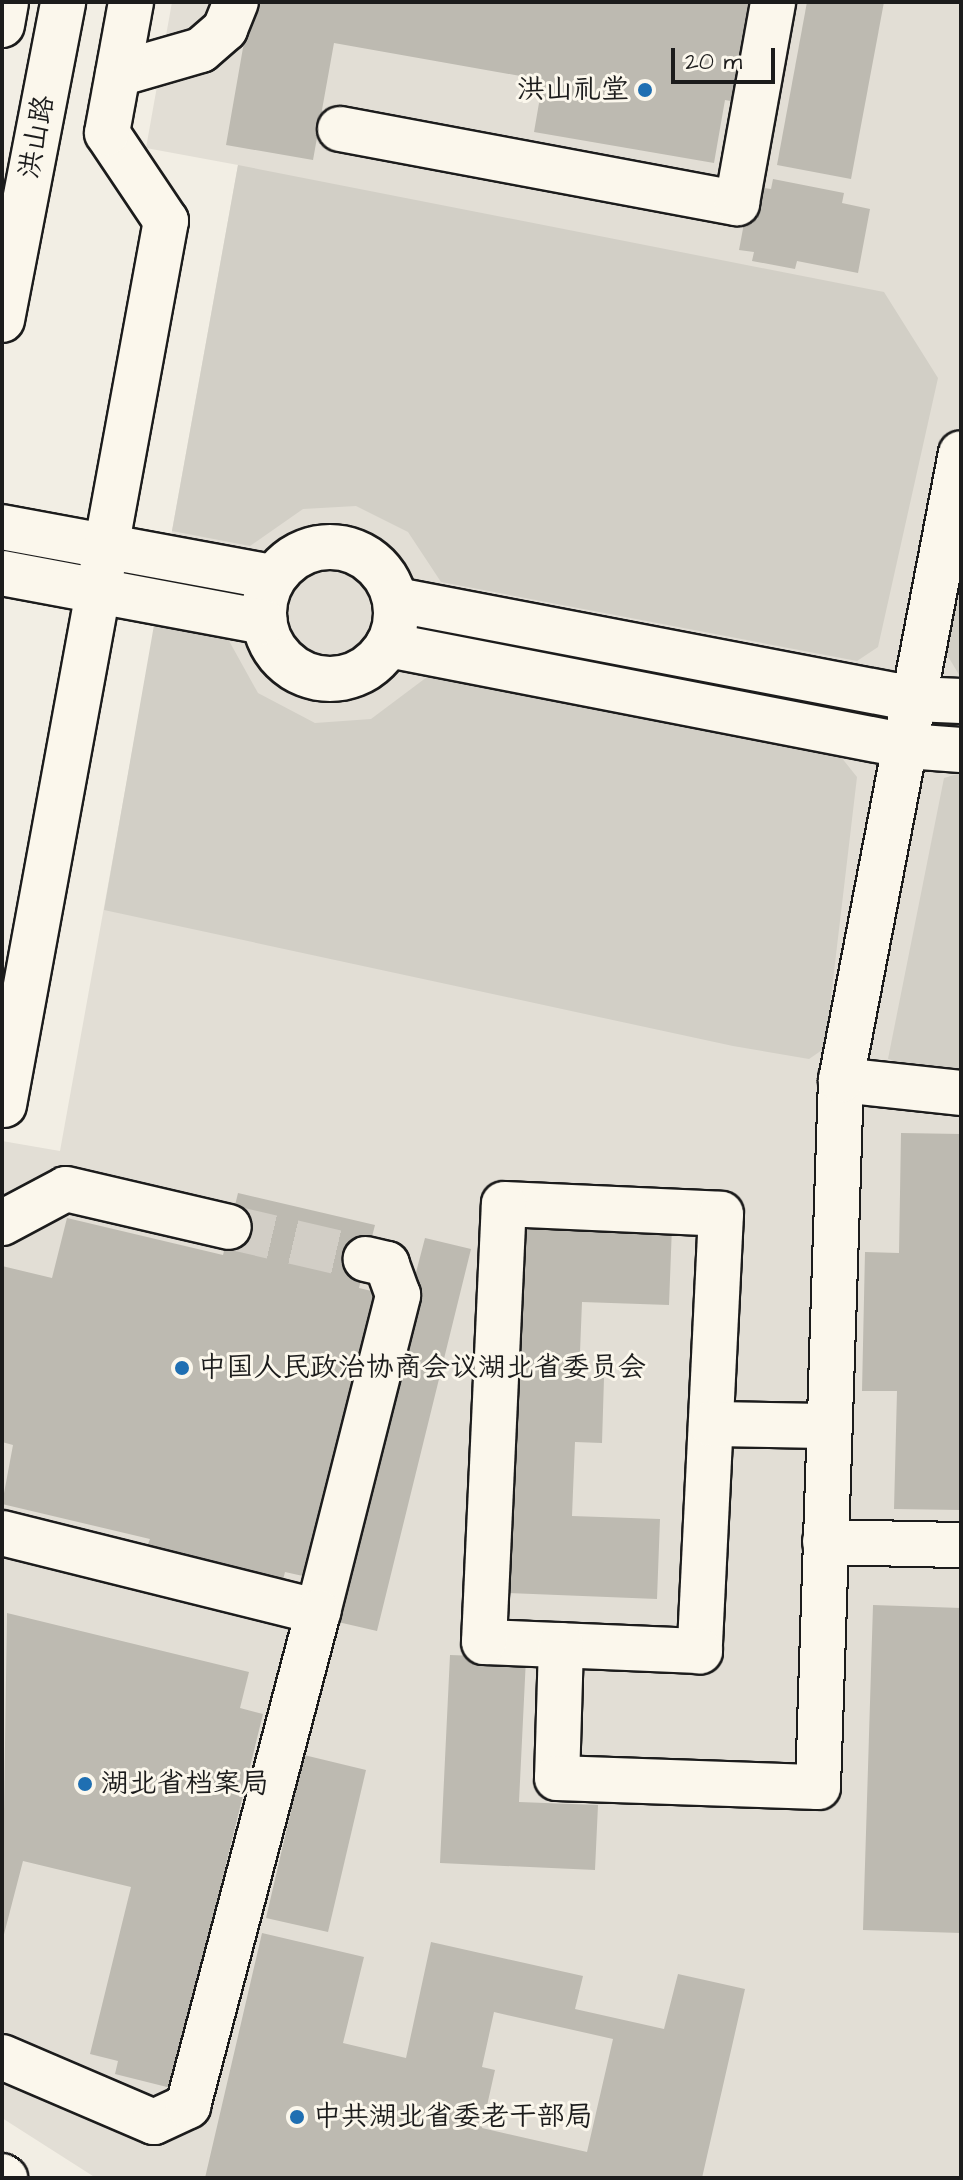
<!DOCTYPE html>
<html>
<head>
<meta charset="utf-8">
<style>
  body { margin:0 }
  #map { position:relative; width:963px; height:2180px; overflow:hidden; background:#f2eee4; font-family:"Architects Daughter","LXGW WenKai TC",sans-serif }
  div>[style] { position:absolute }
  .built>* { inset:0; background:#e2ded5 }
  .green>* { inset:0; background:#d2cfc6 }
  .building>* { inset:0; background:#bdbab1 }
  .minor-tunnel>* { height:44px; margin-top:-22px; transform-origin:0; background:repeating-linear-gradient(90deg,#d2cec6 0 44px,transparent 0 66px) }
  .roads { filter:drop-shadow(2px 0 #1c1c1c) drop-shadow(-2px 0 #1c1c1c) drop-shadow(0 2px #1c1c1c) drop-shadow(0 -2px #1c1c1c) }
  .minor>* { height:44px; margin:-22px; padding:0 22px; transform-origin:22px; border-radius:22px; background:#fbf7ec }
  .minor>.ring { margin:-22px; padding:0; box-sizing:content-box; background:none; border:44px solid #fbf7ec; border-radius:50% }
  .major>* { height:44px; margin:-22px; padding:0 22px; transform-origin:22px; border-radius:22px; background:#fbf7ec }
  .dots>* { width:22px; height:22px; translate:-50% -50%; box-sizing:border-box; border:4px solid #fbf7ec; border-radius:50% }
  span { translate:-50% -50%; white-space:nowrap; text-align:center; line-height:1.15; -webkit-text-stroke:6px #fbf7ec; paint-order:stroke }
  .poi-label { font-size:28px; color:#1c1c1c }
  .right { translate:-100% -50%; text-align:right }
  .left { translate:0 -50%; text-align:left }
  .street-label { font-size:28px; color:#1c1c1c }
  .frame { position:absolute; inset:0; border:4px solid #1c1c1c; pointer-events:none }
  .scale { position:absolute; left:671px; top:48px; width:104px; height:36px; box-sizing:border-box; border:4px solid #1c1c1c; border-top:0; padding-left:10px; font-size:24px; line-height:28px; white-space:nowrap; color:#1c1c1c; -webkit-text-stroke:6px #fbf7ec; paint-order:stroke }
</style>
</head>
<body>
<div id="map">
  <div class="built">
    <div style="clip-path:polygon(172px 2px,961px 2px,961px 2178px,96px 2178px,2px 2118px,2px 1141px,60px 1151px,238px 165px,146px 148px)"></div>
  </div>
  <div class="green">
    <div style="clip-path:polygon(238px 165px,884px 292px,938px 378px,878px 647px,857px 661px,441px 582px,408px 532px,356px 506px,303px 509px,250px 546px,172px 531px)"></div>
    <div style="clip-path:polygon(961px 540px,961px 678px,940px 643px)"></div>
    <div style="clip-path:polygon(154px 625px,228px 639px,258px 693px,315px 723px,371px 719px,427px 677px,841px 757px,857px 777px,825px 1048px,809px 1059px,733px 1046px,104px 910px)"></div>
    <div style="clip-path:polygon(961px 773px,961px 1075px,938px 1074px,888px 1059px,944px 778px)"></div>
  </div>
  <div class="building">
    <div style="clip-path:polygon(251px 2px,765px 2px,747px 104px,725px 100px,714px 163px,534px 132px,543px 80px,334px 43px,313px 160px,226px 145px)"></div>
    <div style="clip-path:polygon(807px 2px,884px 2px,851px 179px,777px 165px)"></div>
    <div style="clip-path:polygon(773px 179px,844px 193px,842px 203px,870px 209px,858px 273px,797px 261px,795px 269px,752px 261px,754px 252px,739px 250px,751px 186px,771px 189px)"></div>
    <div style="clip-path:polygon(901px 1133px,961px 1134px,961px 1510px,894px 1509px,897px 1391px,862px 1391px,865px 1252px,899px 1253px)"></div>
    <div style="clip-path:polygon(238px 1193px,375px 1225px,359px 1288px,380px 1293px,312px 1578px,285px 1572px,283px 1580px,147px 1547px,150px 1539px,2px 1504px,13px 1445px,2px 1442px,2px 1266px,52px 1278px,67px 1218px,223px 1255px)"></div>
    <div style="clip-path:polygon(520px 1221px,672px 1226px,669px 1305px,582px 1302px,579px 1377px,604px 1378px,602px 1443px,575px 1442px,572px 1516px,660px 1519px,657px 1599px,505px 1593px)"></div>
    <div style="clip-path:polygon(425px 1238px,471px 1249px,377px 1631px,338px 1622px,420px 1286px,413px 1284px)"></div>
    <div style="clip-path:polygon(873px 1605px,961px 1608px,961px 1933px,863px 1930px)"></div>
    <div style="clip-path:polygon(7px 1613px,249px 1672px,240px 1708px,263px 1714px,171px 2088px,115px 2074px,118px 2061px,90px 2054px,131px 1887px,23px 1861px,2px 1942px)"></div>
    <div style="clip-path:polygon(450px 1655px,526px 1658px,519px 1802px,598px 1805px,595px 1870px,440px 1863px)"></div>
    <div style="clip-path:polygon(304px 1755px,366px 1770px,328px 1932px,266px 1918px)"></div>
    <div style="clip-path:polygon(evenodd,262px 1933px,364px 1957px,343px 2043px,406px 2058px,431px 1942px,583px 1976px,575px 2009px,664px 2029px,678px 1974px,745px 1989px,702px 2178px,205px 2178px,262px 1933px,494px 2012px,613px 2039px,587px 2152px,482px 2128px,495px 2070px,482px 2067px,494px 2012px)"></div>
  </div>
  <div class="minor-tunnel">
    <div style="left:229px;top:1227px;width:141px;rotate:13.1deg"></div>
  </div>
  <div class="roads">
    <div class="minor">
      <div style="left:118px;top:74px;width:86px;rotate:-16.1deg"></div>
      <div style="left:201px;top:50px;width:32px;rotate:-41deg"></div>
      <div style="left:225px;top:29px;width:29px;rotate:-68deg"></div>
      <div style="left:340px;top:129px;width:404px;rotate:10.6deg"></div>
      <div style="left:737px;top:203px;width:204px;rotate:-79.8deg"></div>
      <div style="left:2px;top:527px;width:275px;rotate:10.5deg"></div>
      <div class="ring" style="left:264px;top:547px;width:88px;height:88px"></div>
      <div style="left:2px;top:573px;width:267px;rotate:10.6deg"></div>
      <div style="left:397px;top:600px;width:526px;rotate:10.84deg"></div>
      <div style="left:914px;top:699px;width:47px;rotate:2.4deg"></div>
      <div style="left:388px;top:645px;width:529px;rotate:11.01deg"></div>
      <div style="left:907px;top:746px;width:54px;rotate:4.2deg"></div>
      <div style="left:841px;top:1080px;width:121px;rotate:6.2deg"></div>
      <div style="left:4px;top:1105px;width:899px;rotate:-79.62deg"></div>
      <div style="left:166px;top:221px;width:106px;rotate:-123.8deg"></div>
      <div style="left:107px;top:133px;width:133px;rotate:-79.6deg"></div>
      <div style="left:504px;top:1204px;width:217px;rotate:2.6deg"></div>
      <div style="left:721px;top:1214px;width:438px;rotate:92.8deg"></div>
      <div style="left:700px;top:1651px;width:216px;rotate:-177.6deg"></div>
      <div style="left:484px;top:1642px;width:438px;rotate:-87.4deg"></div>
      <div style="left:2px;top:1223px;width:72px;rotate:-28deg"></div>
      <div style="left:66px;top:1189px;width:167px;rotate:13.1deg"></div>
      <div style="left:711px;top:1424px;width:117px;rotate:1deg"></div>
      <div style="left:2px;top:1533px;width:326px;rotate:14deg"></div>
      <div style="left:318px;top:1612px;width:327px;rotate:-75.8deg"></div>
      <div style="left:398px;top:1295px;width:33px;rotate:-110deg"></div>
      <div style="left:387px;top:1264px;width:22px;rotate:-167deg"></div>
      <div style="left:825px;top:1542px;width:136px;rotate:1.3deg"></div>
      <div style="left:561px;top:1645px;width:133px;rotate:91.7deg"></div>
      <div style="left:557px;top:1778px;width:261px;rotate:2deg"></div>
      <div style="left:818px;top:1787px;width:707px;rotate:-88.14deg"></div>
      <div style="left:841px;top:1080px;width:638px;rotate:-79.17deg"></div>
      <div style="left:2px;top:2057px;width:165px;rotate:23.2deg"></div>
      <div style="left:154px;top:2122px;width:38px;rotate:-25deg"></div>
      <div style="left:188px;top:2106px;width:511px;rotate:-75.26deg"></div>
    </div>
    <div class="major">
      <div style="left:2px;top:25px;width:23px;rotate:-80deg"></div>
      <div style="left:2px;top:320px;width:324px;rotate:-79.1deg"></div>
      <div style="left:2px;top:2176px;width:4px;rotate:34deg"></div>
    </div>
  </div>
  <div class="dots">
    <div style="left:645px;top:90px;background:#1f6fb2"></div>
    <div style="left:182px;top:1368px;background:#1f6fb2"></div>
    <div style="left:85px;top:1784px;background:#1f6fb2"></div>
    <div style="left:297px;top:2117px;background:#1f6fb2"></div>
  </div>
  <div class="poi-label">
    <span class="right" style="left:629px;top:90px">洪山礼堂</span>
    <span class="left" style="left:198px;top:1368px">中国人民政治协商会议湖北省委员会</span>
    <span class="left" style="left:101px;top:1784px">湖北省档案局</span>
    <span class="left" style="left:313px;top:2117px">中共湖北省委老干部局</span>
  </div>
  <div class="street-label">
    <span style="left:37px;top:137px;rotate:-79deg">洪山路</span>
  </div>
  <div class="frame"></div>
  <div class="scale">20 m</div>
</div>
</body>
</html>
